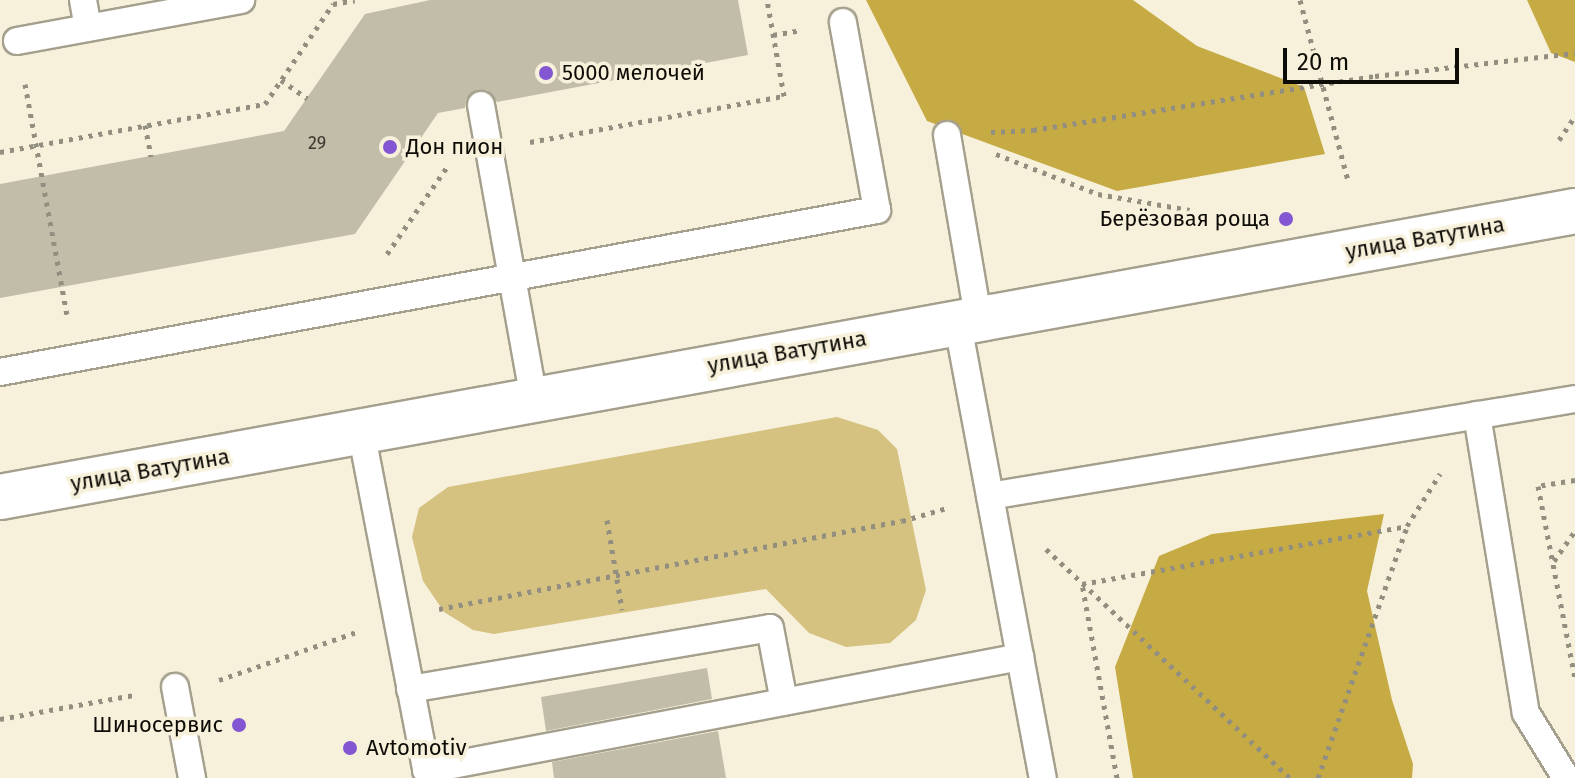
<!DOCTYPE html>
<html>
<head>
<meta charset="utf-8">
<style>
  body { margin:0 }
  #map { position:relative; width:1575px; height:778px; overflow:hidden; background:#f7f1dc; font-family:"Fira Sans",sans-serif }
  div>[style] { position:absolute }
  .green>* { inset:0; background:#d5c180 }
  .forest>* { inset:0; background:#c6aa44 }
  .building>* { inset:0; background:#c2bda9 }
  .path>* { height:5px; margin-top:-2.5px; transform-origin:0; background:repeating-linear-gradient(90deg,#938f80 0 4px,transparent 0 10px) }
  .roads { filter:drop-shadow(2px 0 #a5a08d) drop-shadow(-2px 0 #a5a08d) drop-shadow(0 2px #a5a08d) drop-shadow(0 -2px #a5a08d) }
  .lane>* { height:26px; margin:-13px; padding:0 13px; transform-origin:13px; border-radius:13px; background:#fff }
  .secondary>* { height:44px; margin:-22px; padding:0 22px; transform-origin:22px; border-radius:22px; background:#fff }
  .dots>* { width:22px; height:22px; translate:-50% -50%; box-sizing:border-box; border:4px solid #f7f1dc; border-radius:50% }
  span { translate:-50% -50%; white-space:nowrap; text-align:center; line-height:1.15; -webkit-text-stroke:7px #f7f1dc; paint-order:stroke }
  .number-label { font-size:18px; color:#3b382f }
  .number-label span { -webkit-text-stroke-width:0 }
  .poi-label { font-size:22px; color:#0e0c06 }
  .left { translate:0 -50%; text-align:left }
  .right { translate:-100% -50%; text-align:right }
  .street-label { font-size:22px; color:#0e0c06 }
  .scale { position:absolute; left:1283px; top:48px; width:176px; height:36px; box-sizing:border-box; border:4px solid #0e0c06; border-top:0; padding-left:10px; font-size:24px; line-height:28px; white-space:nowrap; color:#0e0c06; -webkit-text-stroke:6px #f7f1dc; paint-order:stroke }
</style>
</head>
<body>
<div id="map">
  <div class="green">
    <div style="clip-path:polygon(837px 417px,878px 430px,897px 449px,926px 590px,916px 620px,890px 643px,846px 647px,809px 633px,766px 589px,494px 634px,473px 630px,444px 612px,423px 581px,412px 537px,419px 508px,448px 487px)"></div>
  </div>
  <div class="forest">
    <div style="clip-path:polygon(866px 0,1133px 0,1197px 46px,1304px 87px,1325px 154px,1117px 191px,927px 121px)"></div>
    <div style="clip-path:polygon(1527px 0,1575px 0,1575px 62px,1551px 53px)"></div>
    <div style="clip-path:polygon(1384px 514px,1367px 591px,1392px 700px,1413px 764px,1412px 778px,1133px 778px,1115px 667px,1159px 556px,1212px 534px)"></div>
  </div>
  <div class="building">
    <div style="clip-path:polygon(430px 0,738px 0,748px 55px,497px 102px,487px 90px,477px 90px,466px 99px,465px 108px,438px 113px,355px 234px,0 298px,0 184px,284px 131px,365px 14px)"></div>
    <div style="clip-path:polygon(707px 668px,712px 699px,546px 731px,541px 697px)"></div>
    <div style="clip-path:polygon(718px 731px,726px 778px,554px 778px,552px 762px)"></div>
  </div>
  <div class="path">
    <div style="left:1300px;top:0;width:186px;rotate:75.1deg"></div>
    <div style="left:773px;top:35px;width:29px;rotate:-10deg"></div>
    <div style="left:281px;top:80px;width:32px;rotate:35deg"></div>
    <div style="left:25px;top:84px;width:234px;rotate:79.7deg"></div>
    <div style="left:145px;top:125px;width:32px;rotate:79deg"></div>
    <div style="left:991px;top:132px;width:42px;rotate:-2.7deg"></div>
    <div style="left:1033px;top:130px;width:346px;rotate:-9deg"></div>
    <div style="left:1375px;top:76px;width:201px;rotate:-6.6deg"></div>
    <div style="left:1559px;top:140px;width:29px;rotate:-56deg"></div>
    <div style="left:530px;top:142px;width:258px;rotate:-10.3deg"></div>
    <div style="left:784px;top:96px;width:97px;rotate:-100deg"></div>
    <div style="left:0;top:152px;width:269px;rotate:-10.3deg"></div>
    <div style="left:265px;top:104px;width:121px;rotate:-55.8deg"></div>
    <div style="left:333px;top:4px;width:22px;rotate:-10deg"></div>
    <div style="left:996px;top:154px;width:110px;rotate:21.4deg"></div>
    <div style="left:1098px;top:194px;width:93px;rotate:9.9deg"></div>
    <div style="left:387px;top:254px;width:106px;rotate:-55.4deg"></div>
    <div style="left:1575px;top:480px;width:37px;rotate:171deg"></div>
    <div style="left:1538px;top:486px;width:196px;rotate:79.1deg"></div>
    <div style="left:607px;top:520px;width:91px;rotate:80.5deg"></div>
    <div style="left:1046px;top:549px;width:335px;rotate:43.2deg"></div>
    <div style="left:1554px;top:561px;width:37px;rotate:-55deg"></div>
    <div style="left:439px;top:609px;width:471px;rotate:-10.8deg"></div>
    <div style="left:902px;top:521px;width:47px;rotate:-16.1deg"></div>
    <div style="left:219px;top:680px;width:146px;rotate:-19.2deg"></div>
    <div style="left:0;top:719px;width:136px;rotate:-10.2deg"></div>
    <div style="left:1117px;top:778px;width:197px;rotate:-100.2deg"></div>
    <div style="left:1082px;top:584px;width:330px;rotate:-10.1deg"></div>
    <div style="left:1318px;top:778px;width:267px;rotate:-70.5deg"></div>
    <div style="left:1407px;top:526px;width:62px;rotate:-57.6deg"></div>
  </div>
  <div class="roads">
    <div class="lane">
      <div style="left:83px;top:0;width:28px;rotate:80deg"></div>
      <div style="left:17px;top:41px;width:228px;rotate:-10.4deg"></div>
      <div style="left:481px;top:105px;width:299px;rotate:79.8deg"></div>
      <div style="left:947px;top:135px;width:185px;rotate:80.3deg"></div>
      <div style="left:957px;top:320px;width:466px;rotate:79.4deg"></div>
      <div style="left:0;top:372px;width:892px;rotate:-10.47deg"></div>
      <div style="left:877px;top:210px;width:191px;rotate:-100.3deg"></div>
      <div style="left:1477px;top:415px;width:302px;rotate:80.7deg"></div>
      <div style="left:1526px;top:713px;width:76px;rotate:58.4deg"></div>
      <div style="left:361px;top:431px;width:345px;rotate:79.1deg"></div>
      <div style="left:426px;top:770px;width:605px;rotate:-10.77deg"></div>
      <div style="left:990px;top:496px;width:593px;rotate:-9.41deg"></div>
      <div style="left:175px;top:687px;width:93px;rotate:79.4deg"></div>
      <div style="left:410px;top:689px;width:365px;rotate:-9.6deg"></div>
      <div style="left:770px;top:628px;width:75px;rotate:79.3deg"></div>
    </div>
    <div class="secondary">
      <div style="left:0;top:497px;width:1601px;rotate:-10.29deg"></div>
    </div>
  </div>
  <div class="dots">
    <div style="left:546px;top:73px;background:#8257d1"></div>
    <div style="left:390px;top:147px;background:#8257d1"></div>
    <div style="left:1286px;top:219px;background:#8257d1"></div>
    <div style="left:239px;top:725px;background:#8257d1"></div>
    <div style="left:350px;top:748px;background:#8257d1"></div>
  </div>
  <div class="number-label">
    <span style="left:317px;top:143px">29</span>
  </div>
  <div class="poi-label">
    <span class="left" style="left:562px;top:73px">5000 мелочей</span>
    <span class="left" style="left:406px;top:147px">Дон пион</span>
    <span class="right" style="left:1270px;top:219px">Берёзовая роща</span>
    <span class="right" style="left:223px;top:725px">Шиносервис</span>
    <span class="left" style="left:366px;top:748px">Avtomotiv</span>
  </div>
  <div class="street-label">
    <span style="left:1425px;top:238px;rotate:-10deg">улица Ватутина</span>
    <span style="left:787px;top:352px;rotate:-10deg">улица Ватутина</span>
    <span style="left:150px;top:470px;rotate:-10deg">улица Ватутина</span>
  </div>
  <div class="scale">20 m</div>
</div>
</body>
</html>
